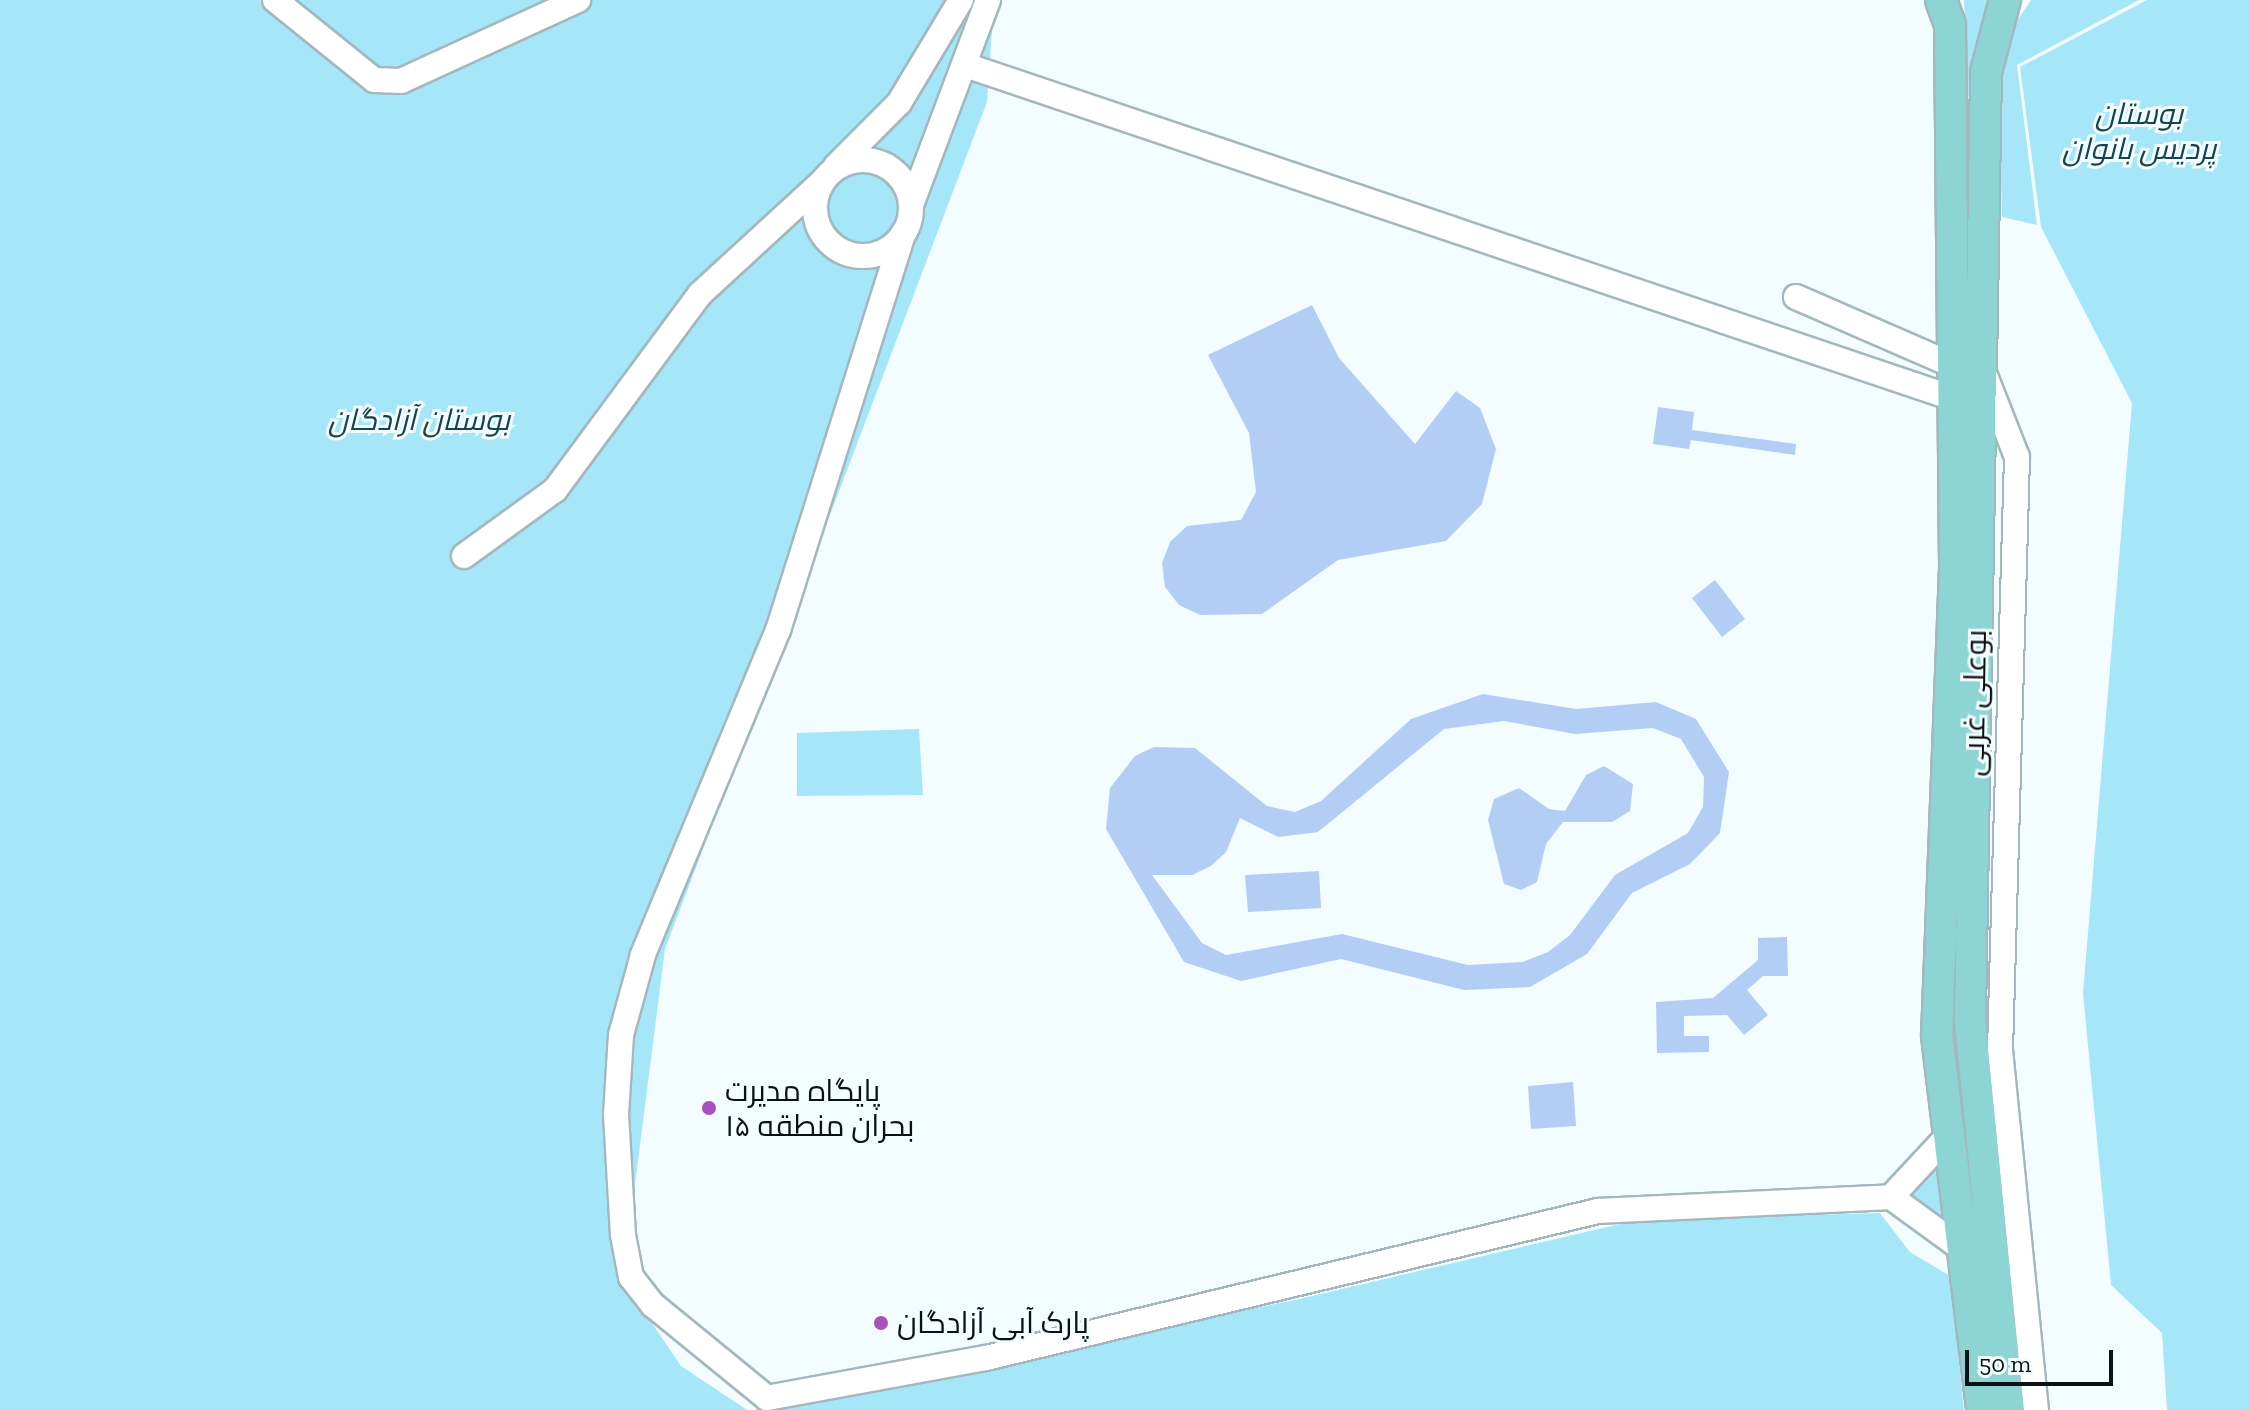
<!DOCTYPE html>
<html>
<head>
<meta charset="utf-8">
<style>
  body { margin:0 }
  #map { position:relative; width:2249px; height:1410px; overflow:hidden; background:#f3fcfe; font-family:"Zilla Slab",Cairo,serif }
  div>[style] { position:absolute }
  .green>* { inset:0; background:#a5e7f8 }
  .water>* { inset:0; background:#b3cef4 }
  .roads { filter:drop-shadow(2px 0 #a3b8be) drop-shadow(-2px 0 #a3b8be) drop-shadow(0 2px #a3b8be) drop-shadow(0 -2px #a3b8be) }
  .minor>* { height:24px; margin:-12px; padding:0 12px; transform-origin:12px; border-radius:12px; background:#fff }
  .minor>.ring { margin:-12px; padding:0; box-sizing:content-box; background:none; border:24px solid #fff; border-radius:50% }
  .major>* { height:30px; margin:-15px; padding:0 15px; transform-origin:15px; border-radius:15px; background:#8dd5d4 }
  .dots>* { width:22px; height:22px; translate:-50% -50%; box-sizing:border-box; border:4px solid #f3fcfe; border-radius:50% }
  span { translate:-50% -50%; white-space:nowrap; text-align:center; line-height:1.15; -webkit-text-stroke:6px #f3fcfe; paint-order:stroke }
  .park-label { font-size:30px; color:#15444e; font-style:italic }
  .street-label { font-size:30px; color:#091112 }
  .poi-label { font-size:30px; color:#091112 }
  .left { translate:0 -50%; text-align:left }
  .scale { position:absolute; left:1965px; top:1350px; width:148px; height:36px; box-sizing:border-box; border:4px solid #091112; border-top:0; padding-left:10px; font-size:24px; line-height:28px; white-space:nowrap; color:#091112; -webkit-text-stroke:6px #f3fcfe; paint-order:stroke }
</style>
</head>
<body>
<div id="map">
  <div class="green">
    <div style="clip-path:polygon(0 0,994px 0,987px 102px,665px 949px,632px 1208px,637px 1301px,681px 1366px,747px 1410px,0 1410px)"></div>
    <div style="clip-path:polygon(1964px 0,1989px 0,1971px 126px,1968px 94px)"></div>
    <div style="clip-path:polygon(2031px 0,2139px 0,2017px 65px,2037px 225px,2002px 217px,2000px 149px,2001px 70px,2013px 27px)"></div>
    <div style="clip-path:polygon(2147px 0,2249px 0,2249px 1410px,2167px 1410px,2162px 1333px,2111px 1285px,2083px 993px,2132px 403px,2041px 227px,2020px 67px)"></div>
    <div style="clip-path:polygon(919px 729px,923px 795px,797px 796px,797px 733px)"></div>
    <div style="clip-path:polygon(1937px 1170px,1944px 1223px,1904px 1195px)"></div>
    <div style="clip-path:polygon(1880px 1213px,1910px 1252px,1950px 1276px,1964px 1410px,757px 1410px,1295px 1300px,1637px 1220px)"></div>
  </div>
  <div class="water">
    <div style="clip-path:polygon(1312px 305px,1339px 358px,1415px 444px,1456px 391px,1480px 408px,1496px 449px,1482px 504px,1446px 541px,1338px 560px,1262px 614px,1200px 615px,1179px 605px,1165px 587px,1162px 563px,1170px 542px,1187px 526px,1241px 520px,1256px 492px,1249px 433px,1208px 355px)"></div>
    <div style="clip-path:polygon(1658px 407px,1694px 412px,1692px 430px,1796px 444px,1795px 455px,1691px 440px,1689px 449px,1653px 444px)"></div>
    <div style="clip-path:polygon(1715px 580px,1745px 619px,1722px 637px,1692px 598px)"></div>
    <div style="clip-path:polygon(evenodd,1483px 694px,1576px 709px,1656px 702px,1696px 719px,1729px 772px,1720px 833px,1690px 864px,1632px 893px,1587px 954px,1530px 987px,1464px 990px,1341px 959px,1241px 981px,1184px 962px,1106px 829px,1110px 788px,1135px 756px,1154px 747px,1195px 748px,1267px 806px,1295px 812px,1321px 801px,1411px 719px,1483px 694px,1504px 721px,1575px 734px,1653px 728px,1681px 739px,1704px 777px,1703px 807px,1688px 833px,1615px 875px,1570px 935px,1548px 952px,1523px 962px,1468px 965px,1342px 934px,1226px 955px,1202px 943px,1152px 875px,1192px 875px,1211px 866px,1226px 852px,1240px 818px,1278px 837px,1318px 832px,1444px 729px,1504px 721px)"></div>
    <div style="clip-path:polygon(1604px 766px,1633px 784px,1630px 811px,1612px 822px,1563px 822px,1546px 844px,1537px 882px,1521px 890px,1504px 884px,1488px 820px,1494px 799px,1519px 788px,1549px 809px,1565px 811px,1586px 775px)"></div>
    <div style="clip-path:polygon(1319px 871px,1321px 908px,1248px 912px,1245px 875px)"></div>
    <div style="clip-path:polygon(1787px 937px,1788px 976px,1763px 976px,1747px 990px,1768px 1015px,1744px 1035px,1727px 1015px,1684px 1016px,1684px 1036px,1709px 1036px,1709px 1052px,1657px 1053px,1656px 1002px,1713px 998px,1758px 960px,1758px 938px)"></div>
    <div style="clip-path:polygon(1573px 1082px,1576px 1126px,1531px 1129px,1528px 1086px)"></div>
  </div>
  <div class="roads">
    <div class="minor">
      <div style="left:275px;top:0;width:127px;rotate:38.9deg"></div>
      <div style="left:374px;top:80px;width:27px;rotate:2deg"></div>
      <div style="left:401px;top:81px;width:195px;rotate:-24.6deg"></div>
      <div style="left:965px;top:65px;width:1046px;rotate:18.63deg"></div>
      <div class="ring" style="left:815px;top:160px;width:72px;height:72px"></div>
      <div style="left:836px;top:166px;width:89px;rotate:-45deg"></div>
      <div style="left:899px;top:103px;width:120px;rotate:-59deg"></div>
      <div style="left:911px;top:205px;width:219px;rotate:-69.4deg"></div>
      <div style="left:903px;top:234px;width:415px;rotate:107.5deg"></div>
      <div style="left:778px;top:630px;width:352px;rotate:112.6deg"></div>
      <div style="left:643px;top:955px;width:83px;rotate:105.4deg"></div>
      <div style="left:621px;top:1035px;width:79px;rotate:93.6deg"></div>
      <div style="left:616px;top:1114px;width:121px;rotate:86.7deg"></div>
      <div style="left:623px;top:1235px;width:43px;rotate:79.2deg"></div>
      <div style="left:631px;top:1277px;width:36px;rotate:52deg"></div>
      <div style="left:653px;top:1305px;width:147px;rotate:39.2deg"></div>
      <div style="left:767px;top:1398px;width:223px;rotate:-10.4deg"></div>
      <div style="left:986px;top:1358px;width:629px;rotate:-13.51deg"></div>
      <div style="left:1598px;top:1211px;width:293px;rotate:-2.7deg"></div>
      <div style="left:1891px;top:1197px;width:87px;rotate:36.1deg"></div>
      <div style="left:1796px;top:297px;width:173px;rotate:23.5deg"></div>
      <div style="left:1984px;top:373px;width:90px;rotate:68.6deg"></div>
      <div style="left:2017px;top:457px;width:593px;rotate:91.64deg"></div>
      <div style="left:2000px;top:1050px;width:362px;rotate:84.3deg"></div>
      <div style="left:464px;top:556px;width:112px;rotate:-36deg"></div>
      <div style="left:555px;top:490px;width:244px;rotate:-53.5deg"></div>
      <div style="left:700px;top:294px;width:166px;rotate:-42.6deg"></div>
      <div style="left:1891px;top:1197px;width:82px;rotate:-47deg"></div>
    </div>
    <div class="major">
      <div style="left:1941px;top:0;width:27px;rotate:70deg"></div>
      <div style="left:1950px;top:25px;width:543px;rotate:89.47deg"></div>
      <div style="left:1955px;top:568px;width:468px;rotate:92.2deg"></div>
      <div style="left:1937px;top:1036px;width:377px;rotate:83.1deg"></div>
      <div style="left:2005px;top:0;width:74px;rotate:104.8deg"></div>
      <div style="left:1986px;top:72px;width:948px;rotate:90.97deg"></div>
      <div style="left:1970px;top:1020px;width:392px;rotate:84.4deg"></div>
    </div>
  </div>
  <div class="dots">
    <div style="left:709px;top:1108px;background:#a750be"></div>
    <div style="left:881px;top:1323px;background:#a750be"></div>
  </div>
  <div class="park-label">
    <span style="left:2139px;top:131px">بوستان<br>پردیس بانوان</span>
    <span style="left:419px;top:420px">بوستان آزادگان</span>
  </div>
  <div class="street-label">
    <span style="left:1975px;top:703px;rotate:-89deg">بوعلی غربی</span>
  </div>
  <div class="poi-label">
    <span class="left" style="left:725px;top:1108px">پایگاه مدیرت<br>بحران منطقه ۱۵</span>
    <span class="left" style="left:897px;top:1323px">پارک آبی آزادگان</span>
  </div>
  <div class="scale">50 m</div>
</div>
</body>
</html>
